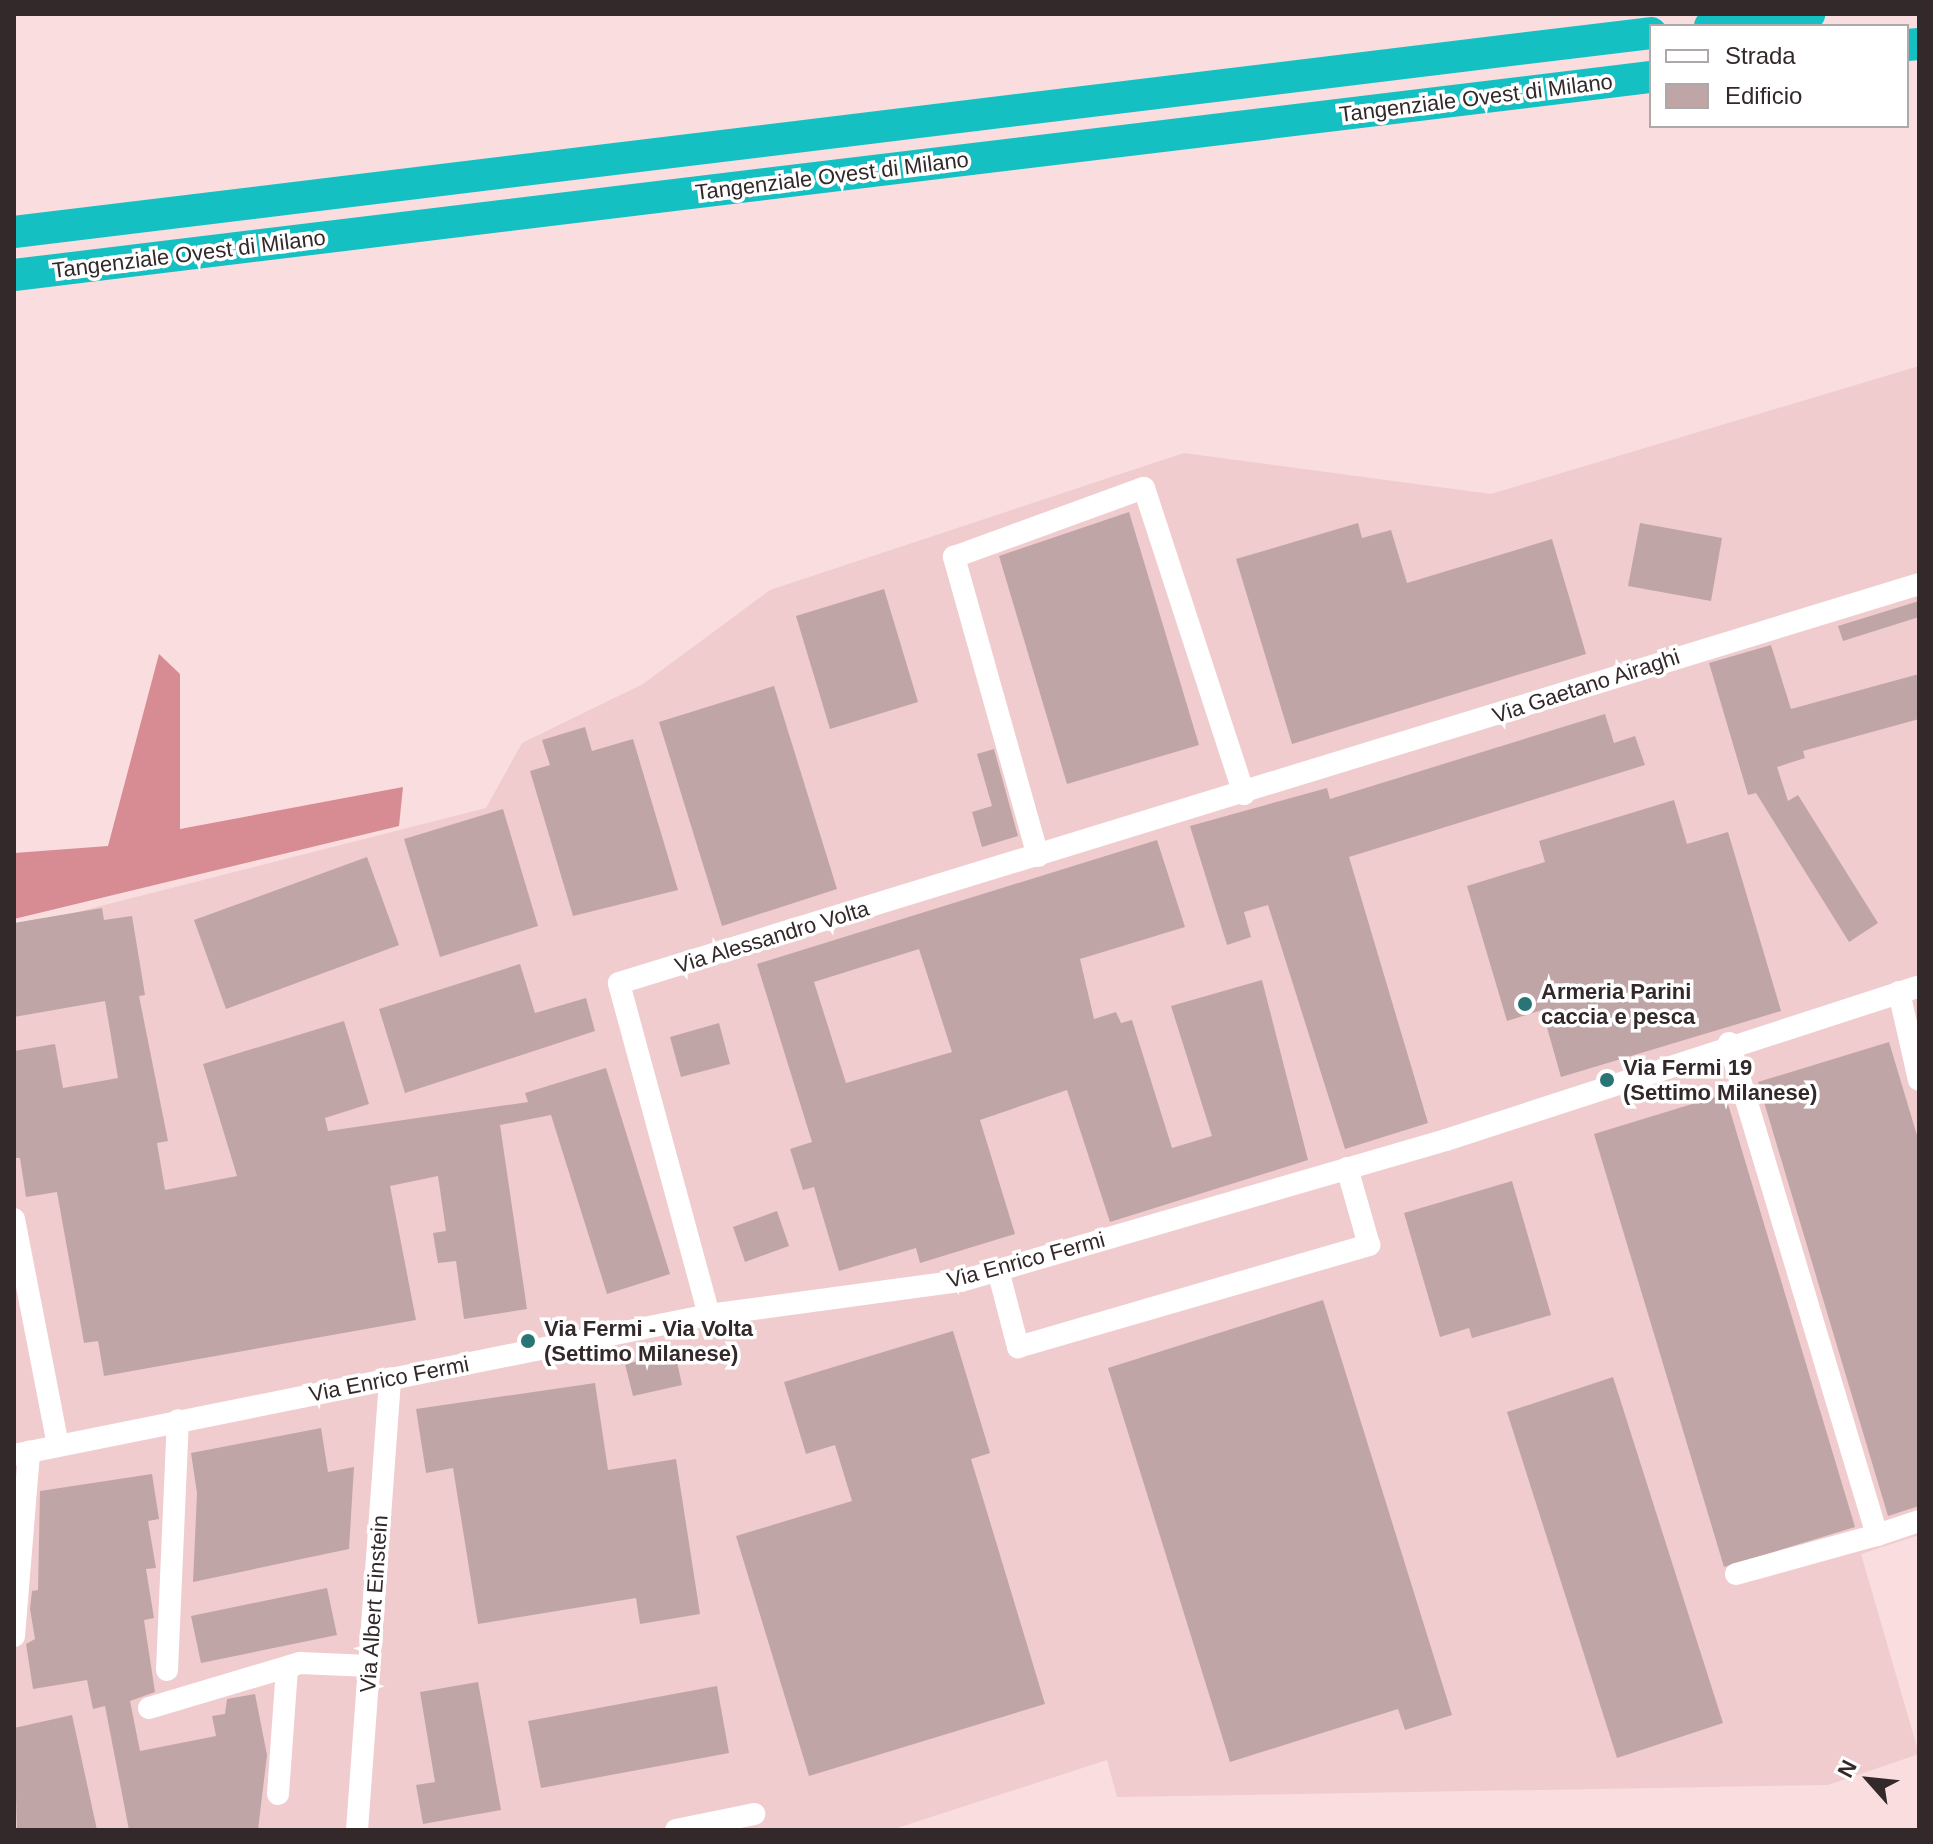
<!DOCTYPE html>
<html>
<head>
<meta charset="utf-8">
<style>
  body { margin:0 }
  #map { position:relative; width:1933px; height:1844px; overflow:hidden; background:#fadddf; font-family:Helvetica,sans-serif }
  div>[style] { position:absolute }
  .built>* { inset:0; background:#f0ccce }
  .forest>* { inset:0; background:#d78c94 }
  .building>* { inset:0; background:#c0a5a7 }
  .minor>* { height:22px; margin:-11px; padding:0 11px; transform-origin:11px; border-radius:11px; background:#fff }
  .highway>* { height:32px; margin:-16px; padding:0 16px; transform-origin:16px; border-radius:16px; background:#14c0c2 }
  .dots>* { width:22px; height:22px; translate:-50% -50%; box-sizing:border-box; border:4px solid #fff; border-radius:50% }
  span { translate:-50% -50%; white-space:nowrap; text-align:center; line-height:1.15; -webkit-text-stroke:7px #fff; paint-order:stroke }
  .street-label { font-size:22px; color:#33292a }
  .poi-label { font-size:22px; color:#33292a; font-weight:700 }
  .left { translate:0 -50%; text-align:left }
  .frame { position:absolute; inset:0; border:16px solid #33292a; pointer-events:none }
  .legend { position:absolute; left:1649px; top:24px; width:260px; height:104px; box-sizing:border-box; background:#fff; border:2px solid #ada9aa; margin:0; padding:10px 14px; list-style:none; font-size:24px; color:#33292a }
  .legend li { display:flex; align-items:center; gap:16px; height:40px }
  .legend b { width:40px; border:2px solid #ada9aa }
  .north { position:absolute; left:1829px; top:1740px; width:80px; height:80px; -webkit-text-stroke:6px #fff; paint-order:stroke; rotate:297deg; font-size:22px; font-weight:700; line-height:32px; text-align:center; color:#33292a }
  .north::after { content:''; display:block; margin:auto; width:28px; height:36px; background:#33292a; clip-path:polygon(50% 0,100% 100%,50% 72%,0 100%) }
</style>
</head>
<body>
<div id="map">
  <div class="built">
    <div style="clip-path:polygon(1919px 366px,1919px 1535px,1861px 1554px,1919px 1754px,1828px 1785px,1117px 1797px,1107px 1760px,891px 1830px,14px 1830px,14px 928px,486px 808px,522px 743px,643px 684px,770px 590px,1184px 453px,1491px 494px)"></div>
  </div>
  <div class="forest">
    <div style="clip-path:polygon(159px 654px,180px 674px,180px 829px,403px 787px,399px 826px,14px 919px,14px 853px,108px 846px)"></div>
  </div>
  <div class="building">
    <div style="clip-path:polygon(1129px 512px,1199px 745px,1067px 784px,999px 556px)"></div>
    <div style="clip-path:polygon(1358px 523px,1362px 538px,1391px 530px,1407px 583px,1552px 539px,1586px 654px,1292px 744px,1236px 559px)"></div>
    <div style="clip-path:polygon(1640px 523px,1722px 538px,1711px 601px,1628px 586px)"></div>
    <div style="clip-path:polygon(884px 589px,918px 702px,830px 729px,796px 616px)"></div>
    <div style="clip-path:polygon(1919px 601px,1919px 617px,1843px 641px,1838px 626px)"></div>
    <div style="clip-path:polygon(1771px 645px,1791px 709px,1919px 674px,1919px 719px,1803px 751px,1805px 758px,1777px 767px,1788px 801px,1798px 795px,1878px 923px,1849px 942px,1756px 793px,1748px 795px,1709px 663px)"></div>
    <div style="clip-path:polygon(774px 686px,837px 889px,722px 926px,659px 722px)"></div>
    <div style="clip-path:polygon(1605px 714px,1614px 743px,1635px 736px,1645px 765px,1349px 857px,1428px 1123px,1345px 1149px,1268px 905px,1244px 912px,1251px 937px,1227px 945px,1190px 826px,1327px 788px,1330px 799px)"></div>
    <div style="clip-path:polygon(585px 727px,592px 751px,633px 739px,678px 890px,573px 916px,530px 771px,550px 765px,542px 740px)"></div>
    <div style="clip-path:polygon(994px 749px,1018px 836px,982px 847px,972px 812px,992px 806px,977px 754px)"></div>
    <div style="clip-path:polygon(1674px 800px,1687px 844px,1728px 832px,1781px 1011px,1561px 1077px,1542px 1010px,1507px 1021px,1467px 886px,1545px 862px,1539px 841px)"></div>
    <div style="clip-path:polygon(503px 809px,538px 926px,440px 957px,404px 839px)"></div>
    <div style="clip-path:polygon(evenodd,1157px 840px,1185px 927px,1080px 959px,1094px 1019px,1116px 1012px,1121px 1023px,1132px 1020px,1172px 1148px,1212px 1136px,1171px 1006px,1262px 980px,1308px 1160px,1110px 1222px,1067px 1090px,980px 1120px,1015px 1234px,920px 1263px,916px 1248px,839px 1271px,814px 1187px,803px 1190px,790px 1149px,812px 1142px,757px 964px,1157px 840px,919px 949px,952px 1052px,846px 1083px,814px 982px,919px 949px)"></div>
    <div style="clip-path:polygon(367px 857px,399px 945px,226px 1009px,194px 920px)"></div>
    <div style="clip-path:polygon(102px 908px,104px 920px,132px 916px,145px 995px,139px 996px,168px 1141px,157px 1143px,165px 1190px,237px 1176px,203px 1064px,344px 1021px,369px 1104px,325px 1118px,328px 1131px,528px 1102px,525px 1093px,606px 1068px,670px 1274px,607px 1294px,551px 1115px,500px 1125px,527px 1309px,464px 1319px,456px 1261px,438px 1263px,433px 1233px,446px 1231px,438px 1176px,390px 1186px,416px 1320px,104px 1376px,98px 1341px,84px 1343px,57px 1192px,26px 1197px,20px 1158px,14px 1158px,14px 1051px,55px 1044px,63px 1088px,118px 1078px,105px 1001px,14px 1017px,14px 923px)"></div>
    <div style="clip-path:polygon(520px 964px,535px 1013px,586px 998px,595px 1031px,405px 1093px,379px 1009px)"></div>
    <div style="clip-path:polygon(719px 1023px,730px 1064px,681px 1077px,670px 1037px)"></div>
    <div style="clip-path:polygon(1889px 1042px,1919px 1142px,1919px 1506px,1888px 1516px,1758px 1082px)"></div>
    <div style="clip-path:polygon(1725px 1094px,1855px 1527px,1724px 1567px,1594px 1134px)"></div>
    <div style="clip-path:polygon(1512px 1181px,1551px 1315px,1472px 1338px,1469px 1328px,1440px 1337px,1404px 1213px)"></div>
    <div style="clip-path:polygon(777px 1211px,789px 1246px,745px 1262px,733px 1227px)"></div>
    <div style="clip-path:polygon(1323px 1300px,1452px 1715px,1405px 1730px,1398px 1709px,1230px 1762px,1108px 1368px)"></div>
    <div style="clip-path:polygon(953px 1331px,990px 1453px,971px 1459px,1045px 1704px,809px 1776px,736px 1536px,852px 1501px,835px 1445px,806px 1454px,784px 1382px)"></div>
    <div style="clip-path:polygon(675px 1353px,682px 1385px,633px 1396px,625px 1364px)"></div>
    <div style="clip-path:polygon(1613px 1377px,1723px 1723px,1617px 1758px,1507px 1412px)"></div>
    <div style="clip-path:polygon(595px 1383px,608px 1470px,676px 1459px,700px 1614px,640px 1624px,636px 1598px,478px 1624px,453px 1468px,426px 1473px,416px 1409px)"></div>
    <div style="clip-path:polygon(321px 1428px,328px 1472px,354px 1467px,349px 1549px,193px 1582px,197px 1493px,191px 1453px)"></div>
    <div style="clip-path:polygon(152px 1474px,159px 1519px,148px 1521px,156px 1568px,146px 1569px,154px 1618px,144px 1620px,155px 1692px,130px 1701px,140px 1751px,216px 1736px,212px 1716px,225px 1714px,227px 1699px,255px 1694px,267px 1755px,258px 1830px,129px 1830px,105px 1706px,93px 1709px,87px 1680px,33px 1689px,26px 1644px,35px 1639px,30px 1609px,32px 1591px,38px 1590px,40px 1491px)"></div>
    <div style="clip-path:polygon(327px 1588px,337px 1635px,201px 1663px,191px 1616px)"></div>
    <div style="clip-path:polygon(478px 1682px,501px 1810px,423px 1824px,416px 1785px,435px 1782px,420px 1692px)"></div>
    <div style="clip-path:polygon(717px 1686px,729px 1753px,541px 1788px,528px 1721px)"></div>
    <div style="clip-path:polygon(72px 1715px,97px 1830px,17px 1830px,14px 1728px)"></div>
  </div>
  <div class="minor">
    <div style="left:1038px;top:856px;width:311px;rotate:-105.7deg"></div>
    <div style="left:954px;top:557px;width:202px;rotate:-20deg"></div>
    <div style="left:1144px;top:488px;width:322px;rotate:71.9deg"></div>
    <div style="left:1899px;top:992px;width:90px;rotate:77.2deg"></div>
    <div style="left:1729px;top:1043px;width:514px;rotate:73.26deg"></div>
    <div style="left:1877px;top:1535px;width:44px;rotate:-18.4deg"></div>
    <div style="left:14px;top:1219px;width:230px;rotate:79deg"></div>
    <div style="left:998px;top:1270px;width:80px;rotate:75.4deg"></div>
    <div style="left:1018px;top:1347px;width:366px;rotate:-16.2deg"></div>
    <div style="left:1369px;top:1245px;width:80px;rotate:-105.9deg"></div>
    <div style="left:709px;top:1315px;width:344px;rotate:-105.2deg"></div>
    <div style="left:619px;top:983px;width:1360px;rotate:-17.06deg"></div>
    <div style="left:14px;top:1455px;width:709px;rotate:-11.39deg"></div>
    <div style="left:709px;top:1315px;width:254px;rotate:-7.7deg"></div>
    <div style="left:961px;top:1281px;width:505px;rotate:-16.21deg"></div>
    <div style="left:1446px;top:1140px;width:497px;rotate:-18deg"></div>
    <div style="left:1736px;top:1574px;width:146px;rotate:-15.5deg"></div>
    <div style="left:14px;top:1636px;width:185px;rotate:-85.3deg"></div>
    <div style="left:167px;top:1670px;width:250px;rotate:-87.5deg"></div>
    <div style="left:149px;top:1708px;width:158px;rotate:-16.6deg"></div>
    <div style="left:300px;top:1663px;width:69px;rotate:2.5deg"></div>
    <div style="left:278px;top:1794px;width:127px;rotate:-85.9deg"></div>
    <div style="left:357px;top:1830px;width:453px;rotate:-85.8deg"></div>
    <div style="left:676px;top:1830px;width:80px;rotate:-11.6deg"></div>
  </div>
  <div class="highway">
    <div style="left:1710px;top:26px;width:100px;rotate:-6.9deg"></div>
    <div style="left:1907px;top:45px;width:12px;rotate:-5deg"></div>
    <div style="left:14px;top:232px;width:1649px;rotate:-6.93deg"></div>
    <div style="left:14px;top:275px;width:1649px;rotate:-6.9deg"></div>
  </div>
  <div class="dots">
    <div style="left:1525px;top:1004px;background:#297474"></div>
    <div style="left:1607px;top:1080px;background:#297474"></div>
    <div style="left:528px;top:1341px;background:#297474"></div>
  </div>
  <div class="street-label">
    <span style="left:1476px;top:98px;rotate:-7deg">Tangenziale Ovest di Milano</span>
    <span style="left:832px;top:176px;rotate:-7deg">Tangenziale Ovest di Milano</span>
    <span style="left:189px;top:254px;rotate:-7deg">Tangenziale Ovest di Milano</span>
    <span style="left:1586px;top:686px;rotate:-18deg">Via Gaetano Airaghi</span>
    <span style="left:772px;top:937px;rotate:-17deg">Via Alessandro Volta</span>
    <span style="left:1026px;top:1260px;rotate:-15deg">Via Enrico Fermi</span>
    <span style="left:389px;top:1379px;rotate:-11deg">Via Enrico Fermi</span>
    <span style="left:374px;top:1604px;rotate:-86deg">Via Albert Einstein</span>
  </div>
  <div class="poi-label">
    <span class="left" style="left:1541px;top:1004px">Armeria Parini<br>caccia e pesca</span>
    <span class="left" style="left:1623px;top:1080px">Via Fermi 19<br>(Settimo Milanese)</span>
    <span class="left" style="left:544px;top:1341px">Via Fermi - Via Volta<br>(Settimo Milanese)</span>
  </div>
  <div class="frame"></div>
  <ul class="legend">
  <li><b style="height:10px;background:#fff"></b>Strada</li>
  <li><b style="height:22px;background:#c0a5a7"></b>Edificio</li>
  </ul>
  <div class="north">N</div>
</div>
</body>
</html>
